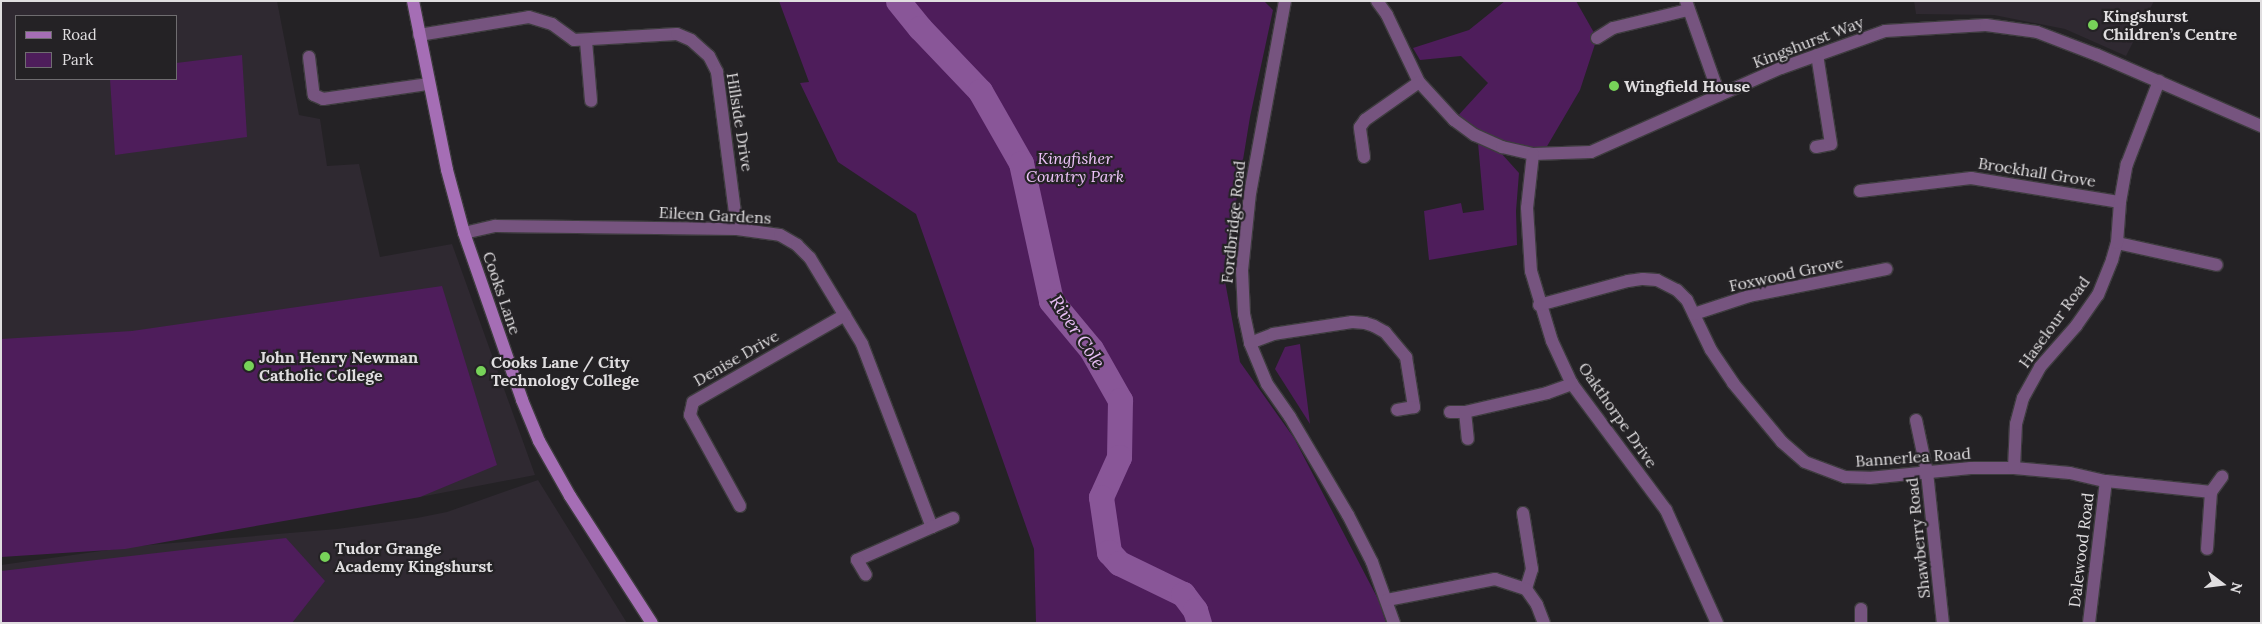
<!DOCTYPE html>
<html>
<head>
<meta charset="utf-8">
<style>
  body { margin:0 }
  #map { position:relative; width:2262px; height:624px; overflow:hidden; background:#242225; font-family:Lora,serif }
  div>[style] { position:absolute }
  .built>* { inset:0; background:#2f2931 }
  .green>* { inset:0; background:#4e1d5b }
  .river>* { height:25px; margin:-12.5px; padding:0 12.5px; transform-origin:12.5px; border-radius:12.5px; background:#895698 }
  .roads { filter:drop-shadow(1px 0 #3e3c3f) drop-shadow(-1px 0 #3e3c3f) drop-shadow(0 1px #3e3c3f) drop-shadow(0 -1px #3e3c3f) }
  .street>* { height:12px; margin:-6px; padding:0 6px; transform-origin:6px; border-radius:6px; background:#76547f }
  .secondary>* { height:12px; margin:-6px; padding:0 6px; transform-origin:6px; border-radius:6px; background:#a56eb5 }
  .dots>* { width:14px; height:14px; translate:-50% -50%; box-sizing:border-box; border:2px solid #242225; border-radius:50% }
  span { translate:-50% -50%; white-space:nowrap; text-align:center; line-height:1.15; -webkit-text-stroke:4.5px #242225; paint-order:stroke }
  .poi-label { font-size:16px; color:#e0dee0; font-weight:700 }
  .left { translate:0 -50%; text-align:left }
  .street-label { font-size:16px; color:#e0dee0 }
  .park-label { font-size:16px; color:#efc4fb; font-style:italic }
  .water-label { font-size:18px; color:#eac0f7; font-style:italic }
  .frame { position:absolute; inset:0; border:2px solid #e0dee0; pointer-events:none }
  .legend { position:absolute; left:15px; top:15px; width:162px; height:65px; box-sizing:border-box; background:#242225; border:1px solid #6f6d70; margin:0; padding:6px 9px; list-style:none; font-size:15px; color:#e0dee0 }
  .legend li { display:flex; align-items:center; gap:10px; height:25px }
  .legend b { width:25px; border:1px solid #6f6d70 }
  .north { position:absolute; left:2197px; top:559px; width:50px; height:50px; -webkit-text-stroke:4px #242225; paint-order:stroke; rotate:105deg; font-size:14px; font-weight:700; line-height:20px; text-align:center; color:#e0dee0 }
  .north::after { content:''; display:block; margin:auto; width:18px; height:22px; background:#e0dee0; clip-path:polygon(50% 0,100% 100%,50% 72%,0 100%) }
</style>
</head>
<body>
<div id="map">
  <div class="built">
    <div style="clip-path:polygon(evenodd,1px 1px,277px 1px,299px 115px,320px 119px,327px 166px,359px 164px,380px 257px,452px 244px,535px 475px,420px 497px,117px 542px,1px 554px,1px 1px,16px 16px,176px 16px,176px 79px,16px 79px,16px 16px)"></div>
    <div style="clip-path:polygon(1914px 1px,2154px 1px,2126px 56px,2065px 29px,1994px 15px,1916px 14px)"></div>
    <div style="clip-path:polygon(538px 480px,627px 623px,1px 623px,1px 565px,137px 546px,337px 529px,417px 518px,447px 512px)"></div>
  </div>
  <div class="green">
    <div style="clip-path:polygon(779px 1px,1264px 1px,1273px 10px,1250px 117px,1224px 276px,1240px 362px,1294px 438px,1379px 601px,1386px 623px,1036px 623px,1034px 549px,916px 214px,838px 162px,800px 83px,809px 82px)"></div>
    <div style="clip-path:polygon(1505px 1px,1576px 1px,1597px 38px,1580px 90px,1546px 148px,1533px 154px,1454px 120px,1488px 83px,1461px 56px,1420px 60px,1413px 48px,1469px 30px)"></div>
    <div style="clip-path:polygon(242px 55px,247px 137px,115px 155px,110px 79px,176px 79px,176px 63px)"></div>
    <div style="clip-path:polygon(1478px 143px,1501px 153px,1519px 173px,1516px 211px,1517px 245px,1429px 260px,1424px 211px,1461px 203px,1463px 213px,1484px 210px)"></div>
    <div style="clip-path:polygon(442px 286px,497px 465px,420px 497px,125px 549px,1px 557px,1px 339px,132px 331px)"></div>
    <div style="clip-path:polygon(1300px 344px,1310px 424px,1275px 369px,1285px 347px)"></div>
    <div style="clip-path:polygon(286px 538px,325px 581px,292px 623px,1px 623px,1px 571px)"></div>
  </div>
  <div class="river">
    <div style="left:898px;top:1px;width:35px;rotate:51deg"></div>
    <div style="left:920px;top:28px;width:87px;rotate:46.4deg"></div>
    <div style="left:980px;top:91px;width:83px;rotate:60.3deg"></div>
    <div style="left:1021px;top:163px;width:141px;rotate:77.7deg"></div>
    <div style="left:1051px;top:301px;width:62px;rotate:50.2deg"></div>
    <div style="left:1091px;top:349px;width:59px;rotate:60.4deg"></div>
    <div style="left:1120px;top:400px;width:57px;rotate:91deg"></div>
    <div style="left:1119px;top:457px;width:44px;rotate:114.2deg"></div>
    <div style="left:1101px;top:497px;width:56px;rotate:81.7deg"></div>
    <div style="left:1109px;top:552px;width:15px;rotate:48deg"></div>
    <div style="left:1119px;top:563px;width:71px;rotate:25.8deg"></div>
    <div style="left:1183px;top:594px;width:20px;rotate:53deg"></div>
    <div style="left:1195px;top:610px;width:14px;rotate:73deg"></div>
  </div>
  <div class="roads">
    <div class="street">
      <div style="left:1285px;top:1px;width:195px;rotate:100.3deg"></div>
      <div style="left:1250px;top:193px;width:77px;rotate:95.9deg"></div>
      <div style="left:1242px;top:270px;width:44px;rotate:87.4deg"></div>
      <div style="left:1244px;top:314px;width:30px;rotate:78deg"></div>
      <div style="left:1250px;top:343px;width:44px;rotate:67.5deg"></div>
      <div style="left:1267px;top:384px;width:40px;rotate:55.1deg"></div>
      <div style="left:1290px;top:417px;width:114px;rotate:59.4deg"></div>
      <div style="left:1348px;top:515px;width:53px;rotate:62.9deg"></div>
      <div style="left:1372px;top:562px;width:65px;rotate:70.2deg"></div>
      <div style="left:1377px;top:1px;width:17px;rotate:54deg"></div>
      <div style="left:1387px;top:15px;width:74px;rotate:64.5deg"></div>
      <div style="left:1419px;top:82px;width:52px;rotate:47.4deg"></div>
      <div style="left:1454px;top:120px;width:26px;rotate:36deg"></div>
      <div style="left:1475px;top:135px;width:30px;rotate:24deg"></div>
      <div style="left:1502px;top:147px;width:32px;rotate:13deg"></div>
      <div style="left:1533px;top:154px;width:58px;rotate:-2deg"></div>
      <div style="left:1591px;top:152px;width:208px;rotate:-23.9deg"></div>
      <div style="left:1781px;top:68px;width:110px;rotate:-19.6deg"></div>
      <div style="left:1885px;top:31px;width:101px;rotate:-3.4deg"></div>
      <div style="left:1986px;top:25px;width:51px;rotate:7.8deg"></div>
      <div style="left:2037px;top:32px;width:64px;rotate:21deg"></div>
      <div style="left:2097px;top:55px;width:179px;rotate:23.4deg"></div>
      <div style="left:1686px;top:1px;width:99px;rotate:70.5deg"></div>
      <div style="left:419px;top:35px;width:111px;rotate:-9.3deg"></div>
      <div style="left:529px;top:17px;width:24px;rotate:17deg"></div>
      <div style="left:552px;top:24px;width:27px;rotate:36deg"></div>
      <div style="left:574px;top:40px;width:103px;rotate:-3.3deg"></div>
      <div style="left:677px;top:34px;width:15px;rotate:23deg"></div>
      <div style="left:691px;top:40px;width:24px;rotate:42deg"></div>
      <div style="left:709px;top:56px;width:18px;rotate:63deg"></div>
      <div style="left:717px;top:72px;width:158px;rotate:82.7deg"></div>
      <div style="left:1597px;top:38px;width:19px;rotate:-32deg"></div>
      <div style="left:1613px;top:28px;width:77px;rotate:-13.5deg"></div>
      <div style="left:586px;top:41px;width:60px;rotate:85.2deg"></div>
      <div style="left:309px;top:57px;width:38px;rotate:83deg"></div>
      <div style="left:314px;top:95px;width:10px;rotate:24deg"></div>
      <div style="left:323px;top:99px;width:107px;rotate:-8.1deg"></div>
      <div style="left:1816px;top:147px;width:15px;rotate:-11deg"></div>
      <div style="left:1831px;top:144px;width:90px;rotate:-98.9deg"></div>
      <div style="left:1533px;top:154px;width:54px;rotate:96.3deg"></div>
      <div style="left:1527px;top:208px;width:63px;rotate:86.4deg"></div>
      <div style="left:1531px;top:271px;width:73px;rotate:73.3deg"></div>
      <div style="left:1552px;top:341px;width:47px;rotate:65.1deg"></div>
      <div style="left:1572px;top:384px;width:157px;rotate:53.3deg"></div>
      <div style="left:1666px;top:510px;width:124px;rotate:65.7deg"></div>
      <div style="left:1364px;top:157px;width:30px;rotate:-98deg"></div>
      <div style="left:1360px;top:127px;width:9px;rotate:-54deg"></div>
      <div style="left:1365px;top:120px;width:66px;rotate:-35.1deg"></div>
      <div style="left:1860px;top:191px;width:112px;rotate:-6.7deg"></div>
      <div style="left:1971px;top:178px;width:151px;rotate:9.2deg"></div>
      <div style="left:464px;top:233px;width:32px;rotate:-13deg"></div>
      <div style="left:495px;top:226px;width:242px;rotate:0.7deg"></div>
      <div style="left:737px;top:229px;width:43px;rotate:7.9deg"></div>
      <div style="left:780px;top:235px;width:20px;rotate:30deg"></div>
      <div style="left:797px;top:245px;width:18px;rotate:45deg"></div>
      <div style="left:810px;top:258px;width:100px;rotate:58.8deg"></div>
      <div style="left:862px;top:344px;width:196px;rotate:69.1deg"></div>
      <div style="left:932px;top:527px;width:82px;rotate:156.3deg"></div>
      <div style="left:857px;top:560px;width:17px;rotate:59deg"></div>
      <div style="left:2117px;top:243px;width:102px;rotate:12.4deg"></div>
      <div style="left:1539px;top:305px;width:92px;rotate:-15.1deg"></div>
      <div style="left:1628px;top:281px;width:15px;rotate:-8deg"></div>
      <div style="left:1643px;top:279px;width:14px;rotate:4deg"></div>
      <div style="left:1657px;top:280px;width:22px;rotate:27deg"></div>
      <div style="left:1677px;top:290px;width:14px;rotate:45deg"></div>
      <div style="left:1687px;top:300px;width:55px;rotate:64.4deg"></div>
      <div style="left:1711px;top:350px;width:40px;rotate:56deg"></div>
      <div style="left:1733px;top:383px;width:77px;rotate:50.3deg"></div>
      <div style="left:1782px;top:442px;width:30px;rotate:41deg"></div>
      <div style="left:1805px;top:462px;width:43px;rotate:20.6deg"></div>
      <div style="left:1845px;top:477px;width:24px;rotate:2deg"></div>
      <div style="left:1869px;top:478px;width:102px;rotate:-5.6deg"></div>
      <div style="left:1971px;top:468px;width:43px"></div>
      <div style="left:2014px;top:468px;width:56px;rotate:5.1deg"></div>
      <div style="left:2070px;top:473px;width:37px;rotate:13deg"></div>
      <div style="left:2106px;top:481px;width:106px;rotate:6deg"></div>
      <div style="left:2211px;top:492px;width:57px;rotate:94deg"></div>
      <div style="left:1694px;top:314px;width:58px;rotate:-18.1deg"></div>
      <div style="left:1749px;top:296px;width:140px;rotate:-11.1deg"></div>
      <div style="left:1250px;top:343px;width:25px;rotate:-21deg"></div>
      <div style="left:1273px;top:334px;width:80px;rotate:-8.6deg"></div>
      <div style="left:1352px;top:322px;width:13px;rotate:4deg"></div>
      <div style="left:1365px;top:323px;width:9px;rotate:18deg"></div>
      <div style="left:1374px;top:326px;width:13px;rotate:29deg"></div>
      <div style="left:1385px;top:332px;width:33px;rotate:50deg"></div>
      <div style="left:1406px;top:357px;width:51px;rotate:80.9deg"></div>
      <div style="left:1414px;top:407px;width:17px;rotate:170deg"></div>
      <div style="left:1450px;top:412px;width:15px"></div>
      <div style="left:1465px;top:412px;width:84px;rotate:-13deg"></div>
      <div style="left:1547px;top:393px;width:27px;rotate:-20deg"></div>
      <div style="left:1465px;top:412px;width:27px;rotate:84deg"></div>
      <div style="left:1916px;top:420px;width:53px;rotate:78.1deg"></div>
      <div style="left:1927px;top:472px;width:152px;rotate:84deg"></div>
      <div style="left:2014px;top:468px;width:44px;rotate:-87.4deg"></div>
      <div style="left:2016px;top:424px;width:27px;rotate:-75deg"></div>
      <div style="left:2023px;top:398px;width:35px;rotate:-61deg"></div>
      <div style="left:2040px;top:367px;width:55px;rotate:-48.7deg"></div>
      <div style="left:2076px;top:326px;width:38px;rotate:-55deg"></div>
      <div style="left:2098px;top:295px;width:38px;rotate:-68deg"></div>
      <div style="left:2112px;top:260px;width:18px;rotate:-74deg"></div>
      <div style="left:2117px;top:243px;width:41px;rotate:-85.8deg"></div>
      <div style="left:2120px;top:202px;width:39px;rotate:-80deg"></div>
      <div style="left:2127px;top:164px;width:89px;rotate:-68.9deg"></div>
      <div style="left:2211px;top:492px;width:19px;rotate:-54deg"></div>
      <div style="left:740px;top:506px;width:104px;rotate:-118.8deg"></div>
      <div style="left:690px;top:415px;width:13px;rotate:-77deg"></div>
      <div style="left:693px;top:402px;width:175px;rotate:-29.8deg"></div>
      <div style="left:1523px;top:513px;width:57px;rotate:80.9deg"></div>
      <div style="left:1532px;top:569px;width:21px;rotate:107deg"></div>
      <div style="left:932px;top:527px;width:23px;rotate:-23deg"></div>
      <div style="left:1387px;top:600px;width:110px;rotate:-11deg"></div>
      <div style="left:1495px;top:579px;width:33px;rotate:18deg"></div>
      <div style="left:1526px;top:589px;width:19px;rotate:55deg"></div>
      <div style="left:1537px;top:605px;width:19px;rotate:69deg"></div>
      <div style="left:1861px;top:623px;width:14px;rotate:-90deg"></div>
      <div style="left:2089px;top:623px;width:143px;rotate:-83.2deg"></div>
    </div>
    <div class="secondary">
      <div style="left:413px;top:1px;width:172px;rotate:78.6deg"></div>
      <div style="left:447px;top:170px;width:65px;rotate:74.9deg"></div>
      <div style="left:464px;top:233px;width:177px;rotate:70.8deg"></div>
      <div style="left:522px;top:400px;width:44px;rotate:67.5deg"></div>
      <div style="left:539px;top:441px;width:63px;rotate:60.6deg"></div>
      <div style="left:570px;top:496px;width:151px;rotate:57.2deg"></div>
    </div>
  </div>
  <div class="dots">
    <div style="left:2093px;top:25px;background:#77d259"></div>
    <div style="left:1614px;top:86px;background:#77d259"></div>
    <div style="left:249px;top:366px;background:#77d259"></div>
    <div style="left:481px;top:371px;background:#77d259"></div>
    <div style="left:325px;top:557px;background:#77d259"></div>
  </div>
  <div class="poi-label">
    <span class="left" style="left:2103px;top:25px">Kingshurst<br>Children’s Centre</span>
    <span class="left" style="left:1624px;top:86px">Wingfield House</span>
    <span class="left" style="left:259px;top:366px">John Henry Newman<br>Catholic College</span>
    <span class="left" style="left:491px;top:371px">Cooks Lane / City<br>Technology College</span>
    <span class="left" style="left:335px;top:557px">Tudor Grange<br>Academy Kingshurst</span>
  </div>
  <div class="street-label">
    <span style="left:1808px;top:42px;rotate:-21deg">Kingshurst Way</span>
    <span style="left:740px;top:122px;rotate:81deg">Hillside Drive</span>
    <span style="left:2037px;top:172px;rotate:9deg">Brockhall Grove</span>
    <span style="left:715px;top:215px;rotate:3deg">Eileen Gardens</span>
    <span style="left:1233px;top:222px;rotate:-84deg">Fordbridge Road</span>
    <span style="left:1786px;top:274px;rotate:-12deg">Foxwood Grove</span>
    <span style="left:502px;top:293px;rotate:71deg">Cooks Lane</span>
    <span style="left:2054px;top:322px;rotate:-54deg">Haselour Road</span>
    <span style="left:736px;top:358px;rotate:-30deg">Denise Drive</span>
    <span style="left:1618px;top:415px;rotate:55deg">Oakthorpe Drive</span>
    <span style="left:1913px;top:457px;rotate:-4deg">Bannerlea Road</span>
    <span style="left:1918px;top:538px;rotate:-96deg">Shawberry Road</span>
    <span style="left:2081px;top:550px;rotate:-83deg">Dalewood Road</span>
  </div>
  <div class="park-label">
    <span style="left:1075px;top:167px">Kingfisher<br>Country Park</span>
  </div>
  <div class="water-label">
    <span style="left:1077px;top:332px;rotate:56deg">River Cole</span>
  </div>
  <div class="frame"></div>
  <ul class="legend">
  <li><b style="height:6px;background:#a56eb5"></b>Road</li>
  <li><b style="height:14px;background:#4e1d5b"></b>Park</li>
  </ul>
  <div class="north">N</div>
</div>
</body>
</html>
